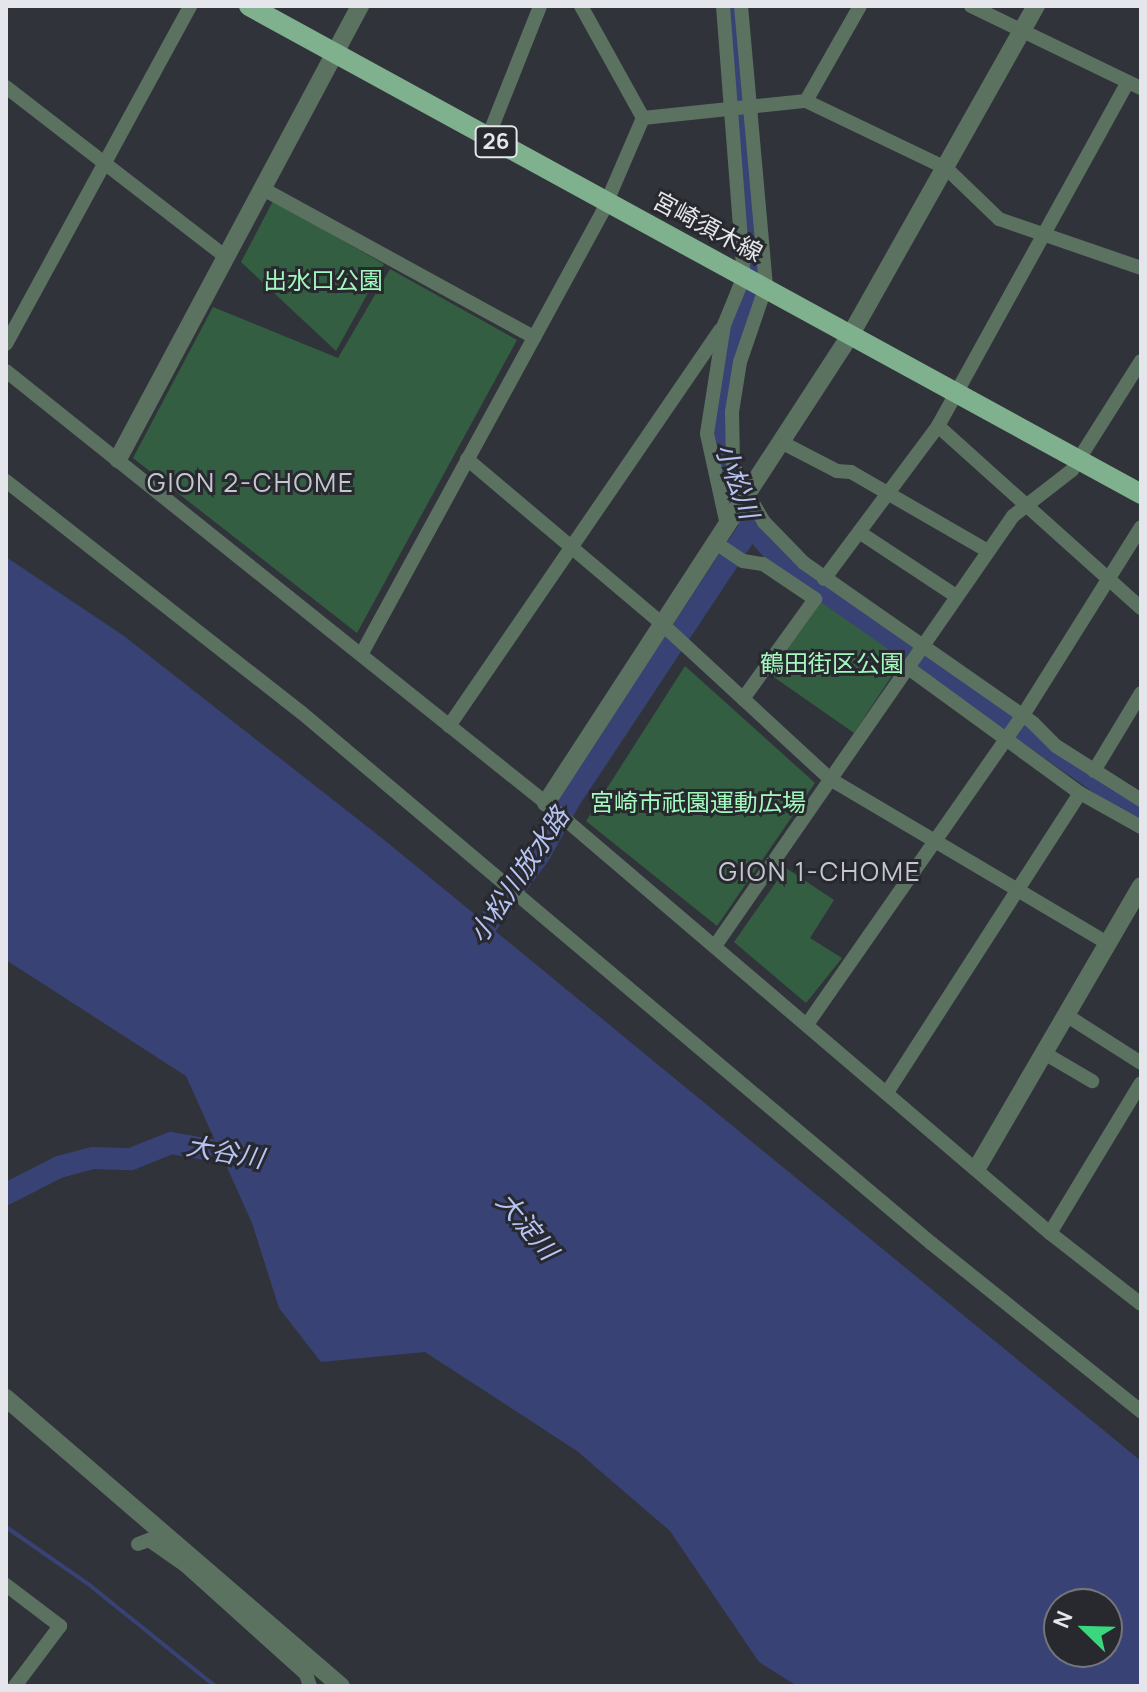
<!DOCTYPE html>
<html>
<head>
<meta charset="utf-8">
<style>
  body { margin:0 }
  #map { position:relative; width:1147px; height:1692px; overflow:hidden; background:#31333a; font-family:Manrope,"Noto Sans JP",sans-serif }
  div>[style] { position:absolute }
  .green>* { inset:0; background:#335e41 }
  .water>* { inset:0; background:#394274 }
  .stream>* { height:4px; margin:-2px; padding:0 2px; transform-origin:2px; border-radius:2px; background:#394274 }
  .river>* { height:22px; margin:-11px; padding:0 11px; transform-origin:11px; border-radius:11px; background:#394274 }
  .minor>* { height:14px; margin:-7px; padding:0 7px; transform-origin:7px; border-radius:7px; background:#5b7261 }
  .tertiary>* { height:18px; margin:-9px; padding:0 9px; transform-origin:9px; border-radius:9px; background:#5b7261 }
  .primary>* { height:20px; margin:-10px; padding:0 10px; transform-origin:10px; border-radius:10px; background:#80b18e }
  span { translate:-50% -50%; white-space:nowrap; text-align:center; line-height:1.15; -webkit-text-stroke:6px #27292f; paint-order:stroke }
  .shield-label span { padding:2px 6px; background:#27292f; border:2px solid; border-radius:6px; -webkit-text-stroke-width:0 }
  .shield-label { font-size:22px; color:#e5e6eb; font-weight:700 }
  .street-label { font-size:24px; color:#e5e6eb }
  .park-label { font-size:24px; color:#a3f8bd }
  .water-label { font-size:26px; color:#b7c3f3; font-style:italic }
  .neighbourhood-label { font-size:26px; color:#c5c7d0; letter-spacing:2px }
  .frame { position:absolute; inset:0; border:8px solid #e5e6eb; pointer-events:none }
  .north { position:absolute; left:1043px; top:1588px; width:80px; height:80px; box-sizing:border-box; background:#27292f; border:2px solid #73757a; border-radius:50%; rotate:293deg; font-size:22px; font-weight:700; line-height:32px; text-align:center; color:#e5e6eb }
  .north::after { content:''; display:block; margin:auto; width:28px; height:36px; background:#3bd77e; clip-path:polygon(50% 0,100% 100%,50% 72%,0 100%) }
</style>
</head>
<body>
<div id="map">
  <div class="green">
    <div style="clip-path:polygon(273px 201px,384px 264px,336px 351px,241px 262px)"></div>
    <div style="clip-path:polygon(390px 269px,517px 340px,357px 633px,133px 458px,213px 307px,338px 358px)"></div>
    <div style="clip-path:polygon(823px 599px,903px 659px,854px 733px,768px 673px)"></div>
    <div style="clip-path:polygon(685px 666px,815px 783px,717px 926px,586px 821px)"></div>
    <div style="clip-path:polygon(786px 868px,834px 900px,810px 938px,842px 958px,806px 1003px,734px 942px)"></div>
  </div>
  <div class="water">
    <div style="clip-path:polygon(evenodd,6px 557px,124px 636px,383px 839px,1141px 1461px,1141px 1686px,797px 1686px,759px 1662px,670px 1531px,577px 1451px,425px 1352px,321px 1362px,279px 1308px,252px 1223px,186px 1076px,6px 960px,6px 557px,1059px 1604px,1107px 1604px,1107px 1652px,1059px 1652px,1059px 1604px)"></div>
  </div>
  <div class="stream">
    <div style="left:6px;top:1527px;width:98px;rotate:34.7deg"></div>
    <div style="left:87px;top:1583px;width:164px;rotate:38.8deg"></div>
  </div>
  <div class="river">
    <div style="left:734px;top:6px;width:108px;rotate:87.9deg"></div>
    <div style="left:738px;top:114px;width:147px;rotate:84.1deg"></div>
    <div style="left:753px;top:260px;width:54px;rotate:98.6deg"></div>
    <div style="left:745px;top:313px;width:88px;rotate:106.6deg"></div>
    <div style="left:720px;top:397px;width:35px;rotate:92deg"></div>
    <div style="left:719px;top:432px;width:60px;rotate:75.5deg"></div>
    <div style="left:734px;top:490px;width:40px;rotate:65deg"></div>
    <div style="left:751px;top:526px;width:50px;rotate:48.3deg"></div>
    <div style="left:784px;top:563px;width:435px;rotate:34.9deg"></div>
    <div style="left:470px;top:947px;width:115px;rotate:-53.1deg"></div>
    <div style="left:539px;top:855px;width:62px;rotate:-60.9deg"></div>
    <div style="left:569px;top:801px;width:330px;rotate:-56.5deg"></div>
    <div style="left:6px;top:1194px;width:59px;rotate:-27deg"></div>
    <div style="left:59px;top:1167px;width:35px;rotate:-15deg"></div>
    <div style="left:93px;top:1158px;width:38px;rotate:2deg"></div>
    <div style="left:131px;top:1159px;width:43px;rotate:-21.8deg"></div>
    <div style="left:171px;top:1143px;width:80px;rotate:10deg"></div>
  </div>
  <div class="minor">
    <div style="left:581px;top:6px;width:128px;rotate:61deg"></div>
    <div style="left:723px;top:6px;width:271px;rotate:85.6deg"></div>
    <div style="left:744px;top:276px;width:53px;rotate:112.2deg"></div>
    <div style="left:724px;top:325px;width:110px;rotate:98.9deg"></div>
    <div style="left:707px;top:434px;width:93px;rotate:77.6deg"></div>
    <div style="left:741px;top:6px;width:281px;rotate:84.9deg"></div>
    <div style="left:766px;top:286px;width:80px;rotate:108.9deg"></div>
    <div style="left:740px;top:362px;width:51px;rotate:99.1deg"></div>
    <div style="left:732px;top:412px;width:52px;rotate:88.9deg"></div>
    <div style="left:733px;top:464px;width:18px;rotate:68deg"></div>
    <div style="left:740px;top:481px;width:48px;rotate:59.7deg"></div>
    <div style="left:764px;top:522px;width:57px;rotate:45.7deg"></div>
    <div style="left:804px;top:563px;width:279px;rotate:34.9deg"></div>
    <div style="left:1033px;top:723px;width:33px;rotate:45deg"></div>
    <div style="left:1056px;top:746px;width:101px;rotate:32.4deg"></div>
    <div style="left:971px;top:6px;width:189px;rotate:25.8deg"></div>
    <div style="left:6px;top:87px;width:278px;rotate:37.7deg"></div>
    <div style="left:806px;top:101px;width:109px;rotate:-60.4deg"></div>
    <div style="left:643px;top:118px;width:164px;rotate:-6deg"></div>
    <div style="left:806px;top:101px;width:155px;rotate:25.6deg"></div>
    <div style="left:946px;top:168px;width:74px;rotate:43.9deg"></div>
    <div style="left:999px;top:219px;width:150px;rotate:19deg"></div>
    <div style="left:488px;top:137px;width:141px;rotate:-68.3deg"></div>
    <div style="left:265px;top:190px;width:307px;rotate:28.7deg"></div>
    <div style="left:6px;top:344px;width:385px;rotate:-61.4deg"></div>
    <div style="left:6px;top:371px;width:692px;rotate:38.66deg"></div>
    <div style="left:546px;top:803px;width:663px;rotate:40.47deg"></div>
    <div style="left:1050px;top:1233px;width:115px;rotate:38deg"></div>
    <div style="left:938px;top:426px;width:273px;rotate:41.9deg"></div>
    <div style="left:781px;top:442px;width:63px;rotate:27.4deg"></div>
    <div style="left:837px;top:471px;width:14px;rotate:4deg"></div>
    <div style="left:851px;top:472px;width:158px;rotate:30deg"></div>
    <div style="left:467px;top:459px;width:254px;rotate:40.2deg"></div>
    <div style="left:661px;top:623px;width:230px;rotate:42.7deg"></div>
    <div style="left:830px;top:779px;width:322px;rotate:30.6deg"></div>
    <div style="left:6px;top:481px;width:376px;rotate:38.1deg"></div>
    <div style="left:302px;top:713px;width:823px;rotate:40.12deg"></div>
    <div style="left:931px;top:1243px;width:269px;rotate:38.7deg"></div>
    <div style="left:859px;top:532px;width:116px;rotate:33.4deg"></div>
    <div style="left:716px;top:543px;width:32px;rotate:34deg"></div>
    <div style="left:743px;top:561px;width:20px;rotate:9deg"></div>
    <div style="left:763px;top:564px;width:63px;rotate:33.9deg"></div>
    <div style="left:815px;top:599px;width:123px;rotate:125.8deg"></div>
    <div style="left:824px;top:579px;width:191px;rotate:-53.3deg"></div>
    <div style="left:938px;top:426px;width:393px;rotate:-61.1deg"></div>
    <div style="left:362px;top:653px;width:501px;rotate:-61.39deg"></div>
    <div style="left:602px;top:213px;width:103px;rotate:-66.7deg"></div>
    <div style="left:907px;top:667px;width:214px;rotate:36.1deg"></div>
    <div style="left:1080px;top:793px;width:70px;rotate:29.1deg"></div>
    <div style="left:449px;top:726px;width:480px;rotate:-55.6deg"></div>
    <div style="left:1094px;top:771px;width:91px;rotate:-58.9deg"></div>
    <div style="left:715px;top:946px;width:523px;rotate:-55.28deg"></div>
    <div style="left:1013px;top:516px;width:75px;rotate:-37.9deg"></div>
    <div style="left:1072px;top:470px;width:129px;rotate:-57.7deg"></div>
    <div style="left:1066px;top:1015px;width:89px;rotate:32.6deg"></div>
    <div style="left:808px;top:1023px;width:379px;rotate:-55.1deg"></div>
    <div style="left:1025px;top:712px;width:218px;rotate:-57.9deg"></div>
    <div style="left:1044px;top:1053px;width:56px;rotate:30.3deg"></div>
    <div style="left:888px;top:1091px;width:354px;rotate:-57.2deg"></div>
    <div style="left:1050px;top:1233px;width:175px;rotate:-58.8deg"></div>
    <div style="left:138px;top:1544px;width:12px;rotate:-20deg"></div>
    <div style="left:149px;top:1540px;width:45px;rotate:35.1deg"></div>
    <div style="left:186px;top:1566px;width:161px;rotate:42deg"></div>
    <div style="left:306px;top:1674px;width:13px;rotate:72deg"></div>
    <div style="left:6px;top:1585px;width:68px;rotate:37.2deg"></div>
    <div style="left:60px;top:1626px;width:75px;rotate:126.9deg"></div>
  </div>
  <div class="tertiary">
    <div style="left:118px;top:459px;width:514px;rotate:-61.89deg"></div>
    <div style="left:546px;top:803px;width:559px;rotate:-56.96deg"></div>
    <div style="left:851px;top:334px;width:377px;rotate:-60.6deg"></div>
    <div style="left:977px;top:1168px;width:326px;rotate:-59.8deg"></div>
    <div style="left:6px;top:1398px;width:442px;rotate:40.7deg"></div>
  </div>
  <div class="primary">
    <div style="left:249px;top:6px;width:1017px;rotate:28.68deg"></div>
  </div>
  <div class="shield-label">
    <span style="left:496px;top:142px">26</span>
  </div>
  <div class="street-label">
    <span style="left:708px;top:226px;rotate:28deg">宮崎須木線</span>
  </div>
  <div class="park-label">
    <span style="left:323px;top:280px">出水口公園</span>
    <span style="left:832px;top:663px">鶴田街区公園</span>
    <span style="left:698px;top:802px">宮崎市祇園運動広場</span>
  </div>
  <div class="water-label">
    <span style="left:737px;top:481px;rotate:70deg">小松川</span>
    <span style="left:519px;top:875px;rotate:-56deg">小松川放水路</span>
    <span style="left:225px;top:1152px;rotate:10deg">大谷川</span>
    <span style="left:527px;top:1226px;rotate:50deg">大淀川</span>
  </div>
  <div class="neighbourhood-label">
    <span style="left:251px;top:483px">GION 2-CHOME</span>
    <span style="left:820px;top:872px">GION 1-CHOME</span>
  </div>
  <div class="frame"></div>
  <div class="north">N</div>
</div>
</body>
</html>
